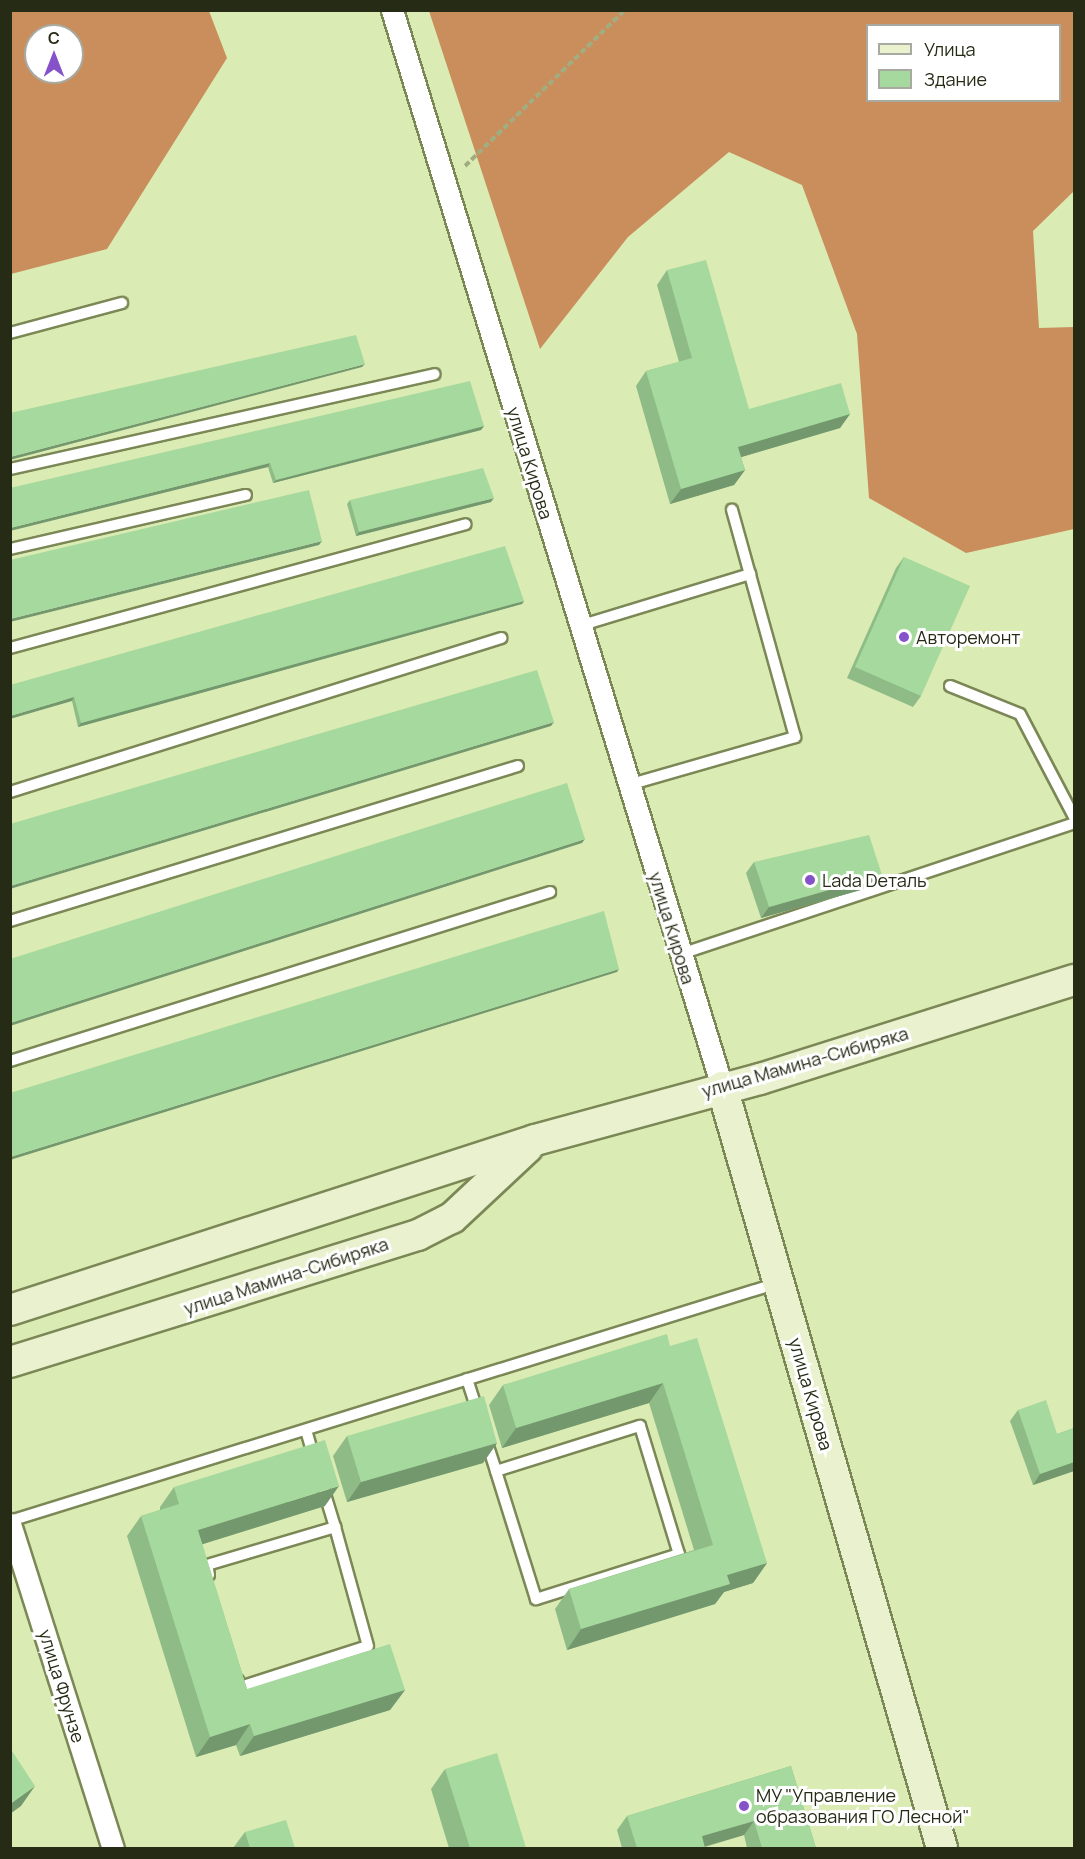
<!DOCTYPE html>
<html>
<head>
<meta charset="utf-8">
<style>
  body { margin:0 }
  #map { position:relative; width:1085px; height:1859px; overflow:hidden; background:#dbebb4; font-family:Manrope,sans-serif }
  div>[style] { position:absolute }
  .forest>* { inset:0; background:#c98e5b }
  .path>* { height:4px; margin-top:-2px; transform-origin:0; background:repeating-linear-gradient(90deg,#a1ad81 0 6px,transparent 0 9px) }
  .roads { filter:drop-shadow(2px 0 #7b8856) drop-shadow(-2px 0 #7b8856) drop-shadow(0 2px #7b8856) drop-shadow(0 -2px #7b8856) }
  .lane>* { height:10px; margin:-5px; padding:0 5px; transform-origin:5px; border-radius:5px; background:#fff }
  .street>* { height:21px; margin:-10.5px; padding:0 10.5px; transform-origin:10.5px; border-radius:10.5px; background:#fff }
  .secondary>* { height:30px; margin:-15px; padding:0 15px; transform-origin:15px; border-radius:15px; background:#e9f1cf }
  .wall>* { inset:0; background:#8fbb87 }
  .shaded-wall>* { inset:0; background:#74986e }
  .building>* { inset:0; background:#a6d99d }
  .dots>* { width:16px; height:16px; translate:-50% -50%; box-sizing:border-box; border:3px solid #fff; border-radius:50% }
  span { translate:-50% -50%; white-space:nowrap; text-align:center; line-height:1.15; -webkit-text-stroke:6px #fff; paint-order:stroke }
  .street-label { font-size:18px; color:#262b16 }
  .poi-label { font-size:18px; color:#262b16 }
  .left { translate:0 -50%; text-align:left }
  .frame { position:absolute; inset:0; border:12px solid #262b16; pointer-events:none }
  .legend { position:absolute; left:866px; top:24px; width:195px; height:78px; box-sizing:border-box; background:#fff; border:2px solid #a8aaa2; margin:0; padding:8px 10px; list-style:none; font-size:18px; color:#262b16 }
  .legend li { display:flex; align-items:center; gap:12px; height:30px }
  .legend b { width:30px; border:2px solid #a8aaa2 }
  .north { position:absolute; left:24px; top:24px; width:60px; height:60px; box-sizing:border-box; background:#fff; border:2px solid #a8aaa2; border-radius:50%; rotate:0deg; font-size:16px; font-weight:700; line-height:24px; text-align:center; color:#262b16 }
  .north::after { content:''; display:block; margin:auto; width:21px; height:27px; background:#8652ca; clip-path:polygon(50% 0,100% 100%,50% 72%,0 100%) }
</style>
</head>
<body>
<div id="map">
  <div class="forest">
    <div style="clip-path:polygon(evenodd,11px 10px,209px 11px,227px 58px,107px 249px,11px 274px,11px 10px,36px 36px,72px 36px,72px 72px,36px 72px,36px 36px)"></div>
    <div style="clip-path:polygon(evenodd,429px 11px,1074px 11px,1074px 191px,1033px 231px,1039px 328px,1074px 327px,1074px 529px,966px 553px,869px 498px,857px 334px,802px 185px,729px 152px,628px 237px,540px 349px,429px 11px,868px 26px,1060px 26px,1060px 100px,868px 100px,868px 26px)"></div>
  </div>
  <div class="path">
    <div style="left:465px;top:166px;width:223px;rotate:-44.3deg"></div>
  </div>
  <div class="roads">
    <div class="lane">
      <div style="left:10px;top:333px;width:116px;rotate:-15deg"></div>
      <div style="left:10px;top:469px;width:435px;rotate:-12.6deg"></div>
      <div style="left:10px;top:549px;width:242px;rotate:-12.9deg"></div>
      <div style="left:579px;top:626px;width:179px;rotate:-16.9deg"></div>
      <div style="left:10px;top:648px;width:472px;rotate:-15.2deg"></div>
      <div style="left:950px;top:686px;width:75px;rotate:21.8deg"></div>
      <div style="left:1020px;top:714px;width:116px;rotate:62.3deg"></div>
      <div style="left:628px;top:785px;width:174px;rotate:-16deg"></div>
      <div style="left:795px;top:737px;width:236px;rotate:-105.5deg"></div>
      <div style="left:10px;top:792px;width:515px;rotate:-17.41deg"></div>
      <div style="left:10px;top:921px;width:531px;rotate:-16.97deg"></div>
      <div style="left:681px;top:954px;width:414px;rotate:-18.4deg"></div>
      <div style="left:10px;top:1061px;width:566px;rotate:-17.38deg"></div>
      <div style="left:467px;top:1379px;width:36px;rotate:72deg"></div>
      <div style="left:306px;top:1430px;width:29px;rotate:74deg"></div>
      <div style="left:486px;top:1440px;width:33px;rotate:72deg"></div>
      <div style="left:496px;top:1471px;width:151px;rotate:-17.4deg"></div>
      <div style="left:640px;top:1426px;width:134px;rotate:73.1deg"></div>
      <div style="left:679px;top:1554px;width:150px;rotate:162.5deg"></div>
      <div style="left:536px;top:1599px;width:134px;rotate:-107.4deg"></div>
      <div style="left:10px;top:1521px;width:804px;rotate:-17.22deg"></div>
      <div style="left:209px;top:1575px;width:10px;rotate:-101deg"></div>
      <div style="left:207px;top:1565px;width:134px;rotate:-16.5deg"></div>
      <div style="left:335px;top:1527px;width:39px;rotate:-107deg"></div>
      <div style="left:238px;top:1680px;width:7px;rotate:74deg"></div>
      <div style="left:240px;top:1687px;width:134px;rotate:-17.8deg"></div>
      <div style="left:368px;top:1646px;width:123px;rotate:-105.5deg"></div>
    </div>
    <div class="street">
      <div style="left:392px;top:10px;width:1126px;rotate:72.96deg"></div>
      <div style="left:10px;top:1524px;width:340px;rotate:72.4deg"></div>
    </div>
    <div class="secondary">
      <div style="left:722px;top:1087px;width:792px;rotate:73.88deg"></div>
      <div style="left:10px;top:1310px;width:552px;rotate:-17.94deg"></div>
      <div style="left:535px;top:1140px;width:233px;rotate:-15.2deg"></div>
      <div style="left:760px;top:1079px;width:329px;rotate:-17.5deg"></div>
      <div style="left:10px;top:1362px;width:427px;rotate:-17.3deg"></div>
      <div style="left:418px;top:1235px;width:38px;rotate:-27deg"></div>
      <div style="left:452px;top:1218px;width:104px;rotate:-43.1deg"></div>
    </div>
  </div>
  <div class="wall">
    <div style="clip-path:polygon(667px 270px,749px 409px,850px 414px,840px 428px,741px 457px,745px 470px,734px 485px,670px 504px,636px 386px,646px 371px,679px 362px,657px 285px)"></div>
    <div style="clip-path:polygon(484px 426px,481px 430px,273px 483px,268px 467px,10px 488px)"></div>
    <div style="clip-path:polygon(350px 500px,491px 502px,356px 536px,347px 504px)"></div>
    <div style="clip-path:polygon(904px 557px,921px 696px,913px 707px,847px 678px,896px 568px)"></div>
    <div style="clip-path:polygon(524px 601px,522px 604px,78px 727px,72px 701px,10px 685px)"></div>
    <div style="clip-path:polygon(754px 862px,875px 886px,761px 918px,746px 873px)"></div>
    <div style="clip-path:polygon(670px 1346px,767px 1563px,753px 1583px,724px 1592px,715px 1604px,567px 1650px,555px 1609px,569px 1589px,694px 1550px,649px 1403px,502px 1448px,489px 1405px,503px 1385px)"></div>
    <div style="clip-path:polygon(1018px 1410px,1057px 1434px,1074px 1428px,1074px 1471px,1033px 1485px,1010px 1421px)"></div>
    <div style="clip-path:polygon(347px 1436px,497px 1443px,483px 1463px,347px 1502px,333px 1456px)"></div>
    <div style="clip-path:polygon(174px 1487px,325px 1506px,202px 1544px,247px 1689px,405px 1690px,390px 1710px,240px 1756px,236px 1745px,196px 1757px,127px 1536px,141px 1516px,160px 1510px,160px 1507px)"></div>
    <div style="clip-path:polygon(791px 1766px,816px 1848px,747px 1848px,744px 1835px,705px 1847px,705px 1848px,622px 1848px,617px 1830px,627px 1816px)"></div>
    <div style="clip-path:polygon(445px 1769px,526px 1848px,449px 1848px,431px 1789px)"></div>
    <div style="clip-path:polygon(245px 1832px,295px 1848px,233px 1848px)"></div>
  </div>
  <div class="shaded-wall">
    <div style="clip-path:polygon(365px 364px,362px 367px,10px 460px,10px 457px)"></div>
    <div style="clip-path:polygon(850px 414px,840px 428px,728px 461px,738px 447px)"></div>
    <div style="clip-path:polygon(484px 426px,481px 430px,273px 483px,276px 480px)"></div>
    <div style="clip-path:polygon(270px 463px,268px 467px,10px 531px,10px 528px)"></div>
    <div style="clip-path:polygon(745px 470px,734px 485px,670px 504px,681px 489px)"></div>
    <div style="clip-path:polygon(494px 498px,491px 502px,356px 536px,359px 532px)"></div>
    <div style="clip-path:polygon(322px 541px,319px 545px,10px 622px,10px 619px)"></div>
    <div style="clip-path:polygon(524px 601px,522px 604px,78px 727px,81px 723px)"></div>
    <div style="clip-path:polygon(74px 697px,72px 701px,10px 719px,10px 716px)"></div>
    <div style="clip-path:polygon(554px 722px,551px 726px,10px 889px,10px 886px)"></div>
    <div style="clip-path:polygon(585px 839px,582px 843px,10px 1026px,10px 1023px)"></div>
    <div style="clip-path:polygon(882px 875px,875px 886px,761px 918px,769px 907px)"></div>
    <div style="clip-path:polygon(619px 969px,617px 972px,10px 1160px,10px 1157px)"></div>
    <div style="clip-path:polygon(663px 1383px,649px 1403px,502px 1448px,516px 1428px)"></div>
    <div style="clip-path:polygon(497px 1443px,483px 1463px,347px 1502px,361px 1482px)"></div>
    <div style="clip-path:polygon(1074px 1462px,1074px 1471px,1033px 1485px,1040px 1474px)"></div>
    <div style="clip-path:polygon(339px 1486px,325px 1506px,184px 1550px,198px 1530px)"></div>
    <div style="clip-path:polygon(767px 1563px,753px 1583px,724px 1592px,715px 1604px,567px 1650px,581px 1629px,727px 1575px)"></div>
    <div style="clip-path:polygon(405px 1690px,390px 1710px,240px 1756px,254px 1736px)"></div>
    <div style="clip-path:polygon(250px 1724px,236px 1745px,196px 1757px,210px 1737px)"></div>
    <div style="clip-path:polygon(35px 1786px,21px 1806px,10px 1814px,10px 1804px)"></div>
    <div style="clip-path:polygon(754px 1821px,744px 1835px,699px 1848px,702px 1836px)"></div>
  </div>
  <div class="building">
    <div style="clip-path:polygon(706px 260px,749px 409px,841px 383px,850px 414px,738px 447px,745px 470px,681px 489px,646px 371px,692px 358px,667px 270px)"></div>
    <div style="clip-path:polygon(356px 335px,365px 364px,10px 457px,10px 413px)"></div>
    <div style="clip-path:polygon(470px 381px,484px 426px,276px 480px,270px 463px,10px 528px,10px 488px)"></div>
    <div style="clip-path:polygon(483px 468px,494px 498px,359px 532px,350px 500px)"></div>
    <div style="clip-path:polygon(309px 490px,322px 541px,10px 619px,10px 560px)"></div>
    <div style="clip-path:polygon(505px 546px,524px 601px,81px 723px,74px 697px,10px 716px,10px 685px)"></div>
    <div style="clip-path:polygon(904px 557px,970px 586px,921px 696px,855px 667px)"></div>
    <div style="clip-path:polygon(537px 670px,554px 722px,10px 886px,10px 824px)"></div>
    <div style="clip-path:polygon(567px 783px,585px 839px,10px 1023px,10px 959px)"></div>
    <div style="clip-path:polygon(869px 835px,882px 875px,769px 907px,754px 862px)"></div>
    <div style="clip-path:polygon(604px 911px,619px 969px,10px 1157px,10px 1093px)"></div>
    <div style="clip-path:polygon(667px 1334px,670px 1346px,697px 1338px,767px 1563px,727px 1575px,730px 1584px,581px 1629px,569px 1589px,713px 1545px,663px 1383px,516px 1428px,503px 1385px)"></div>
    <div style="clip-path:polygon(484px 1396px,497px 1443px,361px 1482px,347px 1436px)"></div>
    <div style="clip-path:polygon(1046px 1400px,1057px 1434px,1074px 1428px,1074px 1462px,1040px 1474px,1018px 1410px)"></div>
    <div style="clip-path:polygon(325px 1440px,339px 1486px,198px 1530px,247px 1689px,390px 1644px,405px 1690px,254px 1736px,250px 1724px,210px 1737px,141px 1516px,179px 1504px,174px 1487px)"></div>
    <div style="clip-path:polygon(10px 1748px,35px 1786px,10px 1804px)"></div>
    <div style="clip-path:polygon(497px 1753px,526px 1848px,470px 1848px,445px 1769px)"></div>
    <div style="clip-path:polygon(791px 1766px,816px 1848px,762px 1848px,754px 1821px,702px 1836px,705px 1848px,637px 1848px,627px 1816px)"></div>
    <div style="clip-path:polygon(286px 1820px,295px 1848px,250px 1848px,245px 1832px)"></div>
  </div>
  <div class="dots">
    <div style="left:904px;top:637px;background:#8652ca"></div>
    <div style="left:810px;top:880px;background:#8652ca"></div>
    <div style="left:744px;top:1806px;background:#8652ca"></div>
  </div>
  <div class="street-label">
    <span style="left:530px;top:463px;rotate:73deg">улица Кирова</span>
    <span style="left:672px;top:928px;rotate:73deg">улица Кирова</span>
    <span style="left:805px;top:1062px;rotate:-16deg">улица Мамина-Сибиряка</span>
    <span style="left:286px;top:1276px;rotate:-18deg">улица Мамина-Сибиряка</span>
    <span style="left:811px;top:1394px;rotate:74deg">улица Кирова</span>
    <span style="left:62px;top:1686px;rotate:73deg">улица Фрунзе</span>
  </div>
  <div class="poi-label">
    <span class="left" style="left:916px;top:637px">Авторемонт</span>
    <span class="left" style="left:822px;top:880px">Lada Dеталь</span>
    <span class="left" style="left:756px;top:1806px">МУ "Управление<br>образования ГО Лесной"</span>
  </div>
  <div class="frame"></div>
  <ul class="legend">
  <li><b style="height:8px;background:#e9f1cf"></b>Улица</li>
  <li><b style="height:16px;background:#a6d99d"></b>Здание</li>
  </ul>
  <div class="north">С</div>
</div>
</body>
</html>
